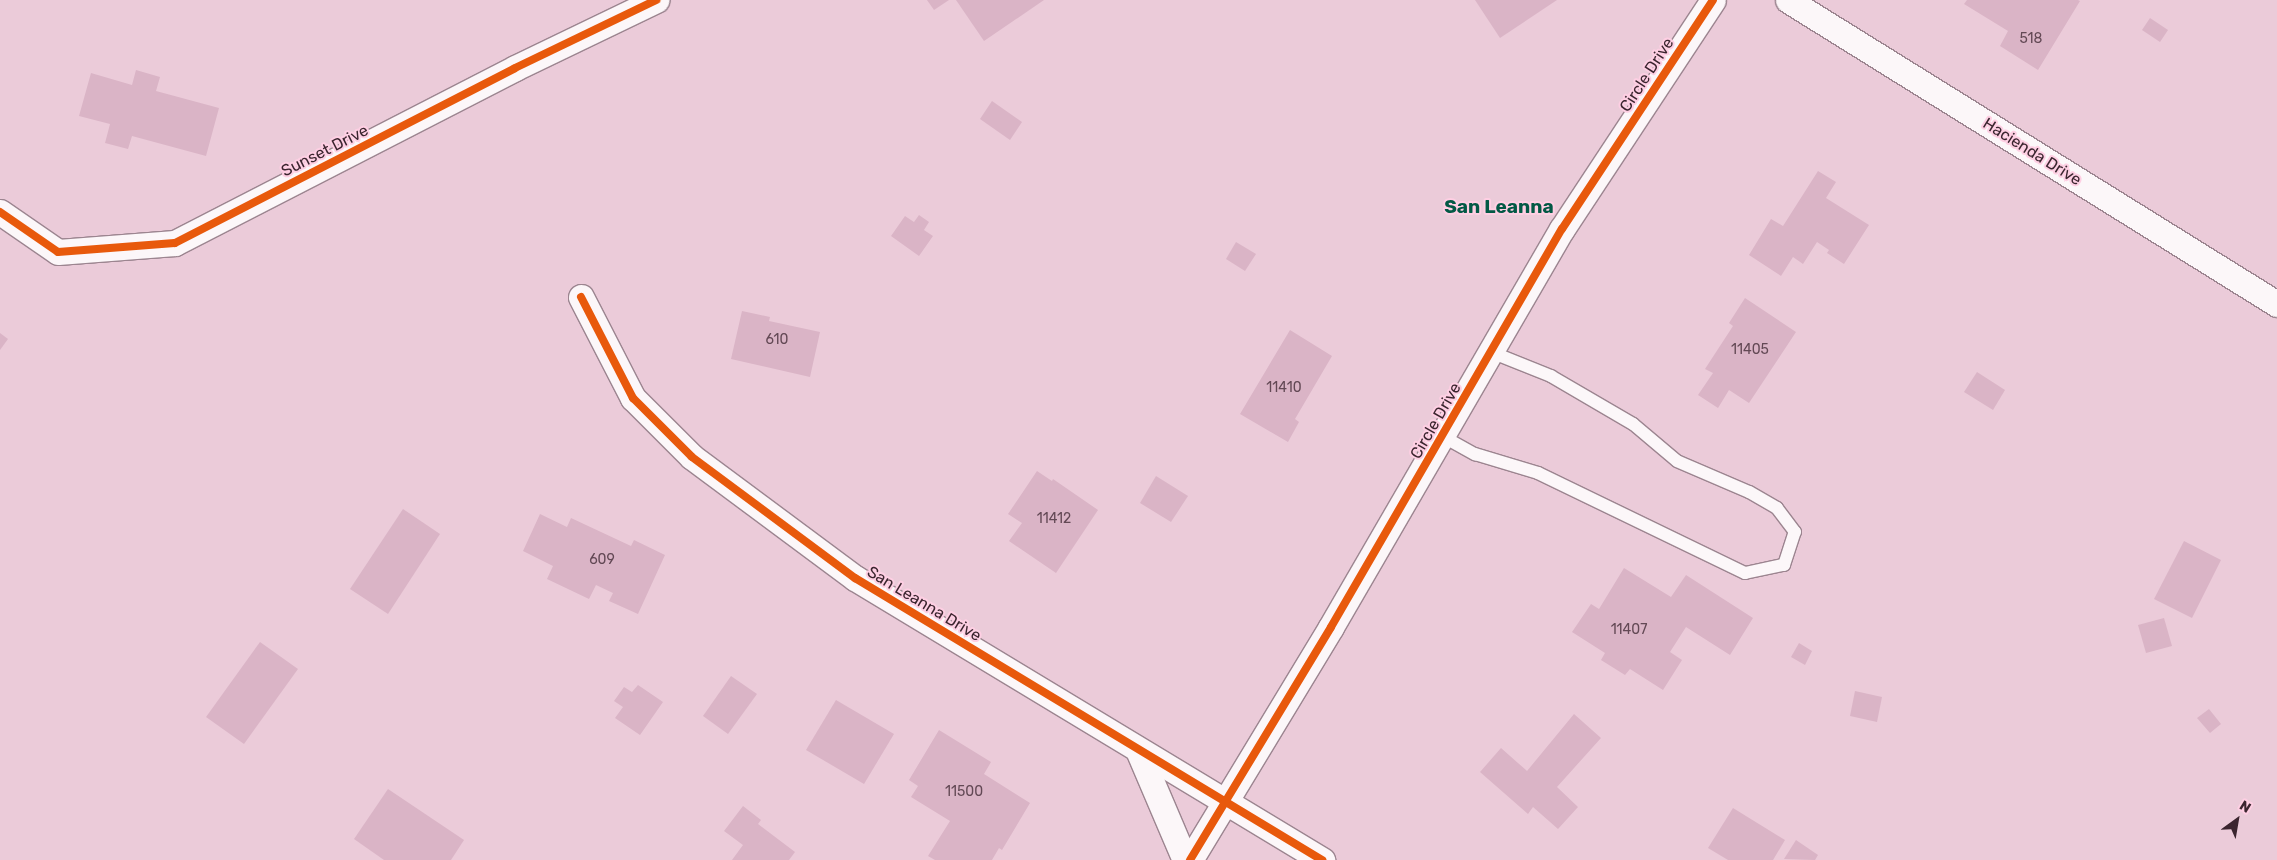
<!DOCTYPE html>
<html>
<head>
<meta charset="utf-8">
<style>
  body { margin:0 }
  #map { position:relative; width:2277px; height:860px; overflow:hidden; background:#ebcbd9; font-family:Rubik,sans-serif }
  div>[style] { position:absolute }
  .building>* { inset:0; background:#dab4c6 }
  .roads { filter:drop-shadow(1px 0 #9c8590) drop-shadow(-1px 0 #9c8590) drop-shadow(0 1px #9c8590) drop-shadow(0 -1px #9c8590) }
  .lane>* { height:12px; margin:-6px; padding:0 6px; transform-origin:6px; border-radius:6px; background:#fcf7f9 }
  .street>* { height:25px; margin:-12.5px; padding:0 12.5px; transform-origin:12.5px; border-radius:12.5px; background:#fcf7f9 }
  .cycleway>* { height:8px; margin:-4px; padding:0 4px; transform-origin:4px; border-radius:4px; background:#e8590c }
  span { translate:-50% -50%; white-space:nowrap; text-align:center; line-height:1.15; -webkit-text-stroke:4px #fecfe3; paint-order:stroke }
  .number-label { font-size:14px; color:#634955 }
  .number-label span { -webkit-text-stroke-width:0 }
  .street-label { font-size:16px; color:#3b252f }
  .quarter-label { font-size:19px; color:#025945; font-weight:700 }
  .north { position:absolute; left:2212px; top:795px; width:50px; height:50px; -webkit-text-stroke:4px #fecfe3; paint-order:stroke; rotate:32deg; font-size:14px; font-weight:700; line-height:20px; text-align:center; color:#3b252f }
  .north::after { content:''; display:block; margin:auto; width:18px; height:22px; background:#3b252f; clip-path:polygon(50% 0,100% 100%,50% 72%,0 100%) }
</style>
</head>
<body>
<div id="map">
  <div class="building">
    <div style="clip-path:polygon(927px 0,949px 0,934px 10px)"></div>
    <div style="clip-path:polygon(956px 0,1044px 0,984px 41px)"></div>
    <div style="clip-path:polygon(1475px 0,1557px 0,1500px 38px)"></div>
    <div style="clip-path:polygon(1967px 0,2078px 0,2080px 1px,2038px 70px,2000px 46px,2008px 31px,1964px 4px)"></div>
    <div style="clip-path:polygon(2150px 18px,2168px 30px,2160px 42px,2142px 30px)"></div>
    <div style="clip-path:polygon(136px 70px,160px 77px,156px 91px,219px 108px,206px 156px,132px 136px,128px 149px,105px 143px,110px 124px,79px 116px,91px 73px,132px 85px)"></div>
    <div style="clip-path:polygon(992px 101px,1022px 122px,1010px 140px,980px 119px)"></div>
    <div style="clip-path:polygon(1818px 171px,1836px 182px,1826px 198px,1869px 225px,1844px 264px,1827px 253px,1829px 250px,1817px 242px,1803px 264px,1793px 257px,1781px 276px,1749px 255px,1771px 219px,1783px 226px)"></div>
    <div style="clip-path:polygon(919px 215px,929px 222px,924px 230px,933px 236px,919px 256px,891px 236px,905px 216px,914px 222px)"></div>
    <div style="clip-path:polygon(1236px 242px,1256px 254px,1245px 271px,1226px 259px)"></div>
    <div style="clip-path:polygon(1745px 298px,1796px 332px,1749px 403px,1729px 390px,1718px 408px,1698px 395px,1713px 373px,1705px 369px,1733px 326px,1729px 323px)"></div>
    <div style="clip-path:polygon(742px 311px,770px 317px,769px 321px,820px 332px,810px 377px,731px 359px)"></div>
    <div style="clip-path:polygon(1290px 330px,1332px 356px,1295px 419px,1299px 422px,1288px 442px,1240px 414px)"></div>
    <div style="clip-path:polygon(0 333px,8px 339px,0 350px)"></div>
    <div style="clip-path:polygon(1977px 372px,2005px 390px,1993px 410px,1964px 392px)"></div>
    <div style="clip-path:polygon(1037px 471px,1052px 481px,1053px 479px,1098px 510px,1056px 573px,1009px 541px,1022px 523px,1008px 514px)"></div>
    <div style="clip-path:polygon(1156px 476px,1188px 496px,1171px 522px,1140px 503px)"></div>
    <div style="clip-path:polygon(403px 509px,440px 534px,388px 614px,350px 589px)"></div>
    <div style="clip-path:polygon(540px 514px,567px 527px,571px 518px,631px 546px,634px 540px,665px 555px,638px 614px,609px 601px,613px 593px,596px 585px,589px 599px,547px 579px,553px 566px,523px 551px)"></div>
    <div style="clip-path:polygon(2184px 541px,2221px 560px,2192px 618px,2154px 599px)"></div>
    <div style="clip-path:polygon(1624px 568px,1671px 597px,1686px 575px,1753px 618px,1730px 655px,1686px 627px,1670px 652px,1682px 660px,1663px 690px,1630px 669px,1625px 675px,1601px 660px,1605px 653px,1572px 632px,1591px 604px,1599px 609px)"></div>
    <div style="clip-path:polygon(2164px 618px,2172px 646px,2146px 653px,2138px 625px)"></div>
    <div style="clip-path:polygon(260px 642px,298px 669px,244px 744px,206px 717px)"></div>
    <div style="clip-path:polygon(1799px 643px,1812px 651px,1805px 665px,1791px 657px)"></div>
    <div style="clip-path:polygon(731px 676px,757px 694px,728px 734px,703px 716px)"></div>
    <div style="clip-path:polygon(638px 685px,663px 702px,640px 735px,615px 718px,623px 707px,614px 701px,624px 687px,632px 692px)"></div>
    <div style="clip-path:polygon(1855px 691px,1882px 697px,1877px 722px,1850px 716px)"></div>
    <div style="clip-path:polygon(836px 700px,894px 734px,864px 784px,806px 750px)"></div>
    <div style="clip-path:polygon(2209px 709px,2221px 724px,2210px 733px,2197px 718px)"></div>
    <div style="clip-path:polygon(1574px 714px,1601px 738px,1557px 787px,1578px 807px,1558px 829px,1533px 807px,1528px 814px,1480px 772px,1501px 748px,1527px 771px)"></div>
    <div style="clip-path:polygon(939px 730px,991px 762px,984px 774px,1030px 803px,1002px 850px,999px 848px,992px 860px,935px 860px,928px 856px,950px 821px,911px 797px,918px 786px,909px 780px)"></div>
    <div style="clip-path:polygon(388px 789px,464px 840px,451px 860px,384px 860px,354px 839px)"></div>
    <div style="clip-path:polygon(743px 806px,761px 820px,758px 824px,795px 852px,789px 860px,732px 860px,743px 845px,724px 831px)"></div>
    <div style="clip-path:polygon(1733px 808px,1785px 840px,1773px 860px,1728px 860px,1708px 848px)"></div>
    <div style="clip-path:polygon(1796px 840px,1818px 855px,1815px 860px,1784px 859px)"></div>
  </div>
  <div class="roads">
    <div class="lane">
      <div style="left:1442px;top:436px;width:38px;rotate:29deg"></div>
      <div style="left:1475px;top:454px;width:66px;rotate:16.8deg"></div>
      <div style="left:1538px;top:473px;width:230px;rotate:25.8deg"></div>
      <div style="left:1745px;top:573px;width:40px;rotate:-12deg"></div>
      <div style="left:1784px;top:565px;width:35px;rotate:-72deg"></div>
      <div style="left:1795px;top:532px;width:30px;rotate:-127deg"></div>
      <div style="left:1777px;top:508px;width:32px;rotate:-150deg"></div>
      <div style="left:1749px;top:492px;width:78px;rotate:-156.7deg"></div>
      <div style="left:1677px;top:461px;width:57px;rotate:-139.9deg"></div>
      <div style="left:1633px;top:424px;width:95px;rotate:-149.7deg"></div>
      <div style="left:1551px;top:376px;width:65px;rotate:-158.2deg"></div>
    </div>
    <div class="street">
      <div style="left:1788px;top:0;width:576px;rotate:31.87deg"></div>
      <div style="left:0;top:212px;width:70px;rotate:34.6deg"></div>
      <div style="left:58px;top:252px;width:117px;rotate:-4.4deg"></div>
      <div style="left:175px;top:243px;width:382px;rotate:-27.2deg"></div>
      <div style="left:515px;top:68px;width:157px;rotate:-25.7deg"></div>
      <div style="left:581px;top:297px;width:114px;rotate:62.8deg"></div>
      <div style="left:633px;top:398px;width:83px;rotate:45deg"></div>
      <div style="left:692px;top:457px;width:203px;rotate:36.6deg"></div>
      <div style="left:855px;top:578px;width:546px;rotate:31.13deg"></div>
      <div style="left:1138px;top:750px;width:120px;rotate:66.9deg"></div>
      <div style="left:1190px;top:860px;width:272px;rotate:-58.8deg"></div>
      <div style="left:1331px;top:627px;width:460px;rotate:-59.9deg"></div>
      <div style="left:1562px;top:229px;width:274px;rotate:-56.6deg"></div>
    </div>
  </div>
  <div class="cycleway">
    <div style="left:0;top:212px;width:70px;rotate:34.6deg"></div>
    <div style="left:58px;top:252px;width:117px;rotate:-4.4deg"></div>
    <div style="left:175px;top:243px;width:382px;rotate:-27.2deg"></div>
    <div style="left:515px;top:68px;width:157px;rotate:-25.7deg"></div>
    <div style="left:581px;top:297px;width:114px;rotate:62.8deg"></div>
    <div style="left:633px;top:398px;width:83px;rotate:45deg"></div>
    <div style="left:692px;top:457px;width:203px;rotate:36.6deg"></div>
    <div style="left:855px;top:578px;width:546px;rotate:31.13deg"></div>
    <div style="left:1190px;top:860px;width:272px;rotate:-58.8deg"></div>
    <div style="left:1331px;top:627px;width:460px;rotate:-59.9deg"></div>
    <div style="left:1562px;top:229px;width:274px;rotate:-56.6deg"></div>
  </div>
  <div class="number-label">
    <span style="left:2031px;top:39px">518</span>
    <span style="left:777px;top:340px">610</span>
    <span style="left:1750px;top:350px">11405</span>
    <span style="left:1284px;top:388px">11410</span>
    <span style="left:1054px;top:519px">11412</span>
    <span style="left:602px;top:560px">609</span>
    <span style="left:1629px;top:630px">11407</span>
    <span style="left:964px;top:792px">11500</span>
  </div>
  <div class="street-label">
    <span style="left:1647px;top:75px;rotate:-57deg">Circle Drive</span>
    <span style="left:325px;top:151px;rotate:-27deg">Sunset Drive</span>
    <span style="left:2032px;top:152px;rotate:32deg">Hacienda Drive</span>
    <span style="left:1436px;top:421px;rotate:-60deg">Circle Drive</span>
    <span style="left:924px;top:604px;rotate:31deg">San Leanna Drive</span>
  </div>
  <div class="quarter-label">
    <span style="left:1499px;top:207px">San Leanna</span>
  </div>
  <div class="north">N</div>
</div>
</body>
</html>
